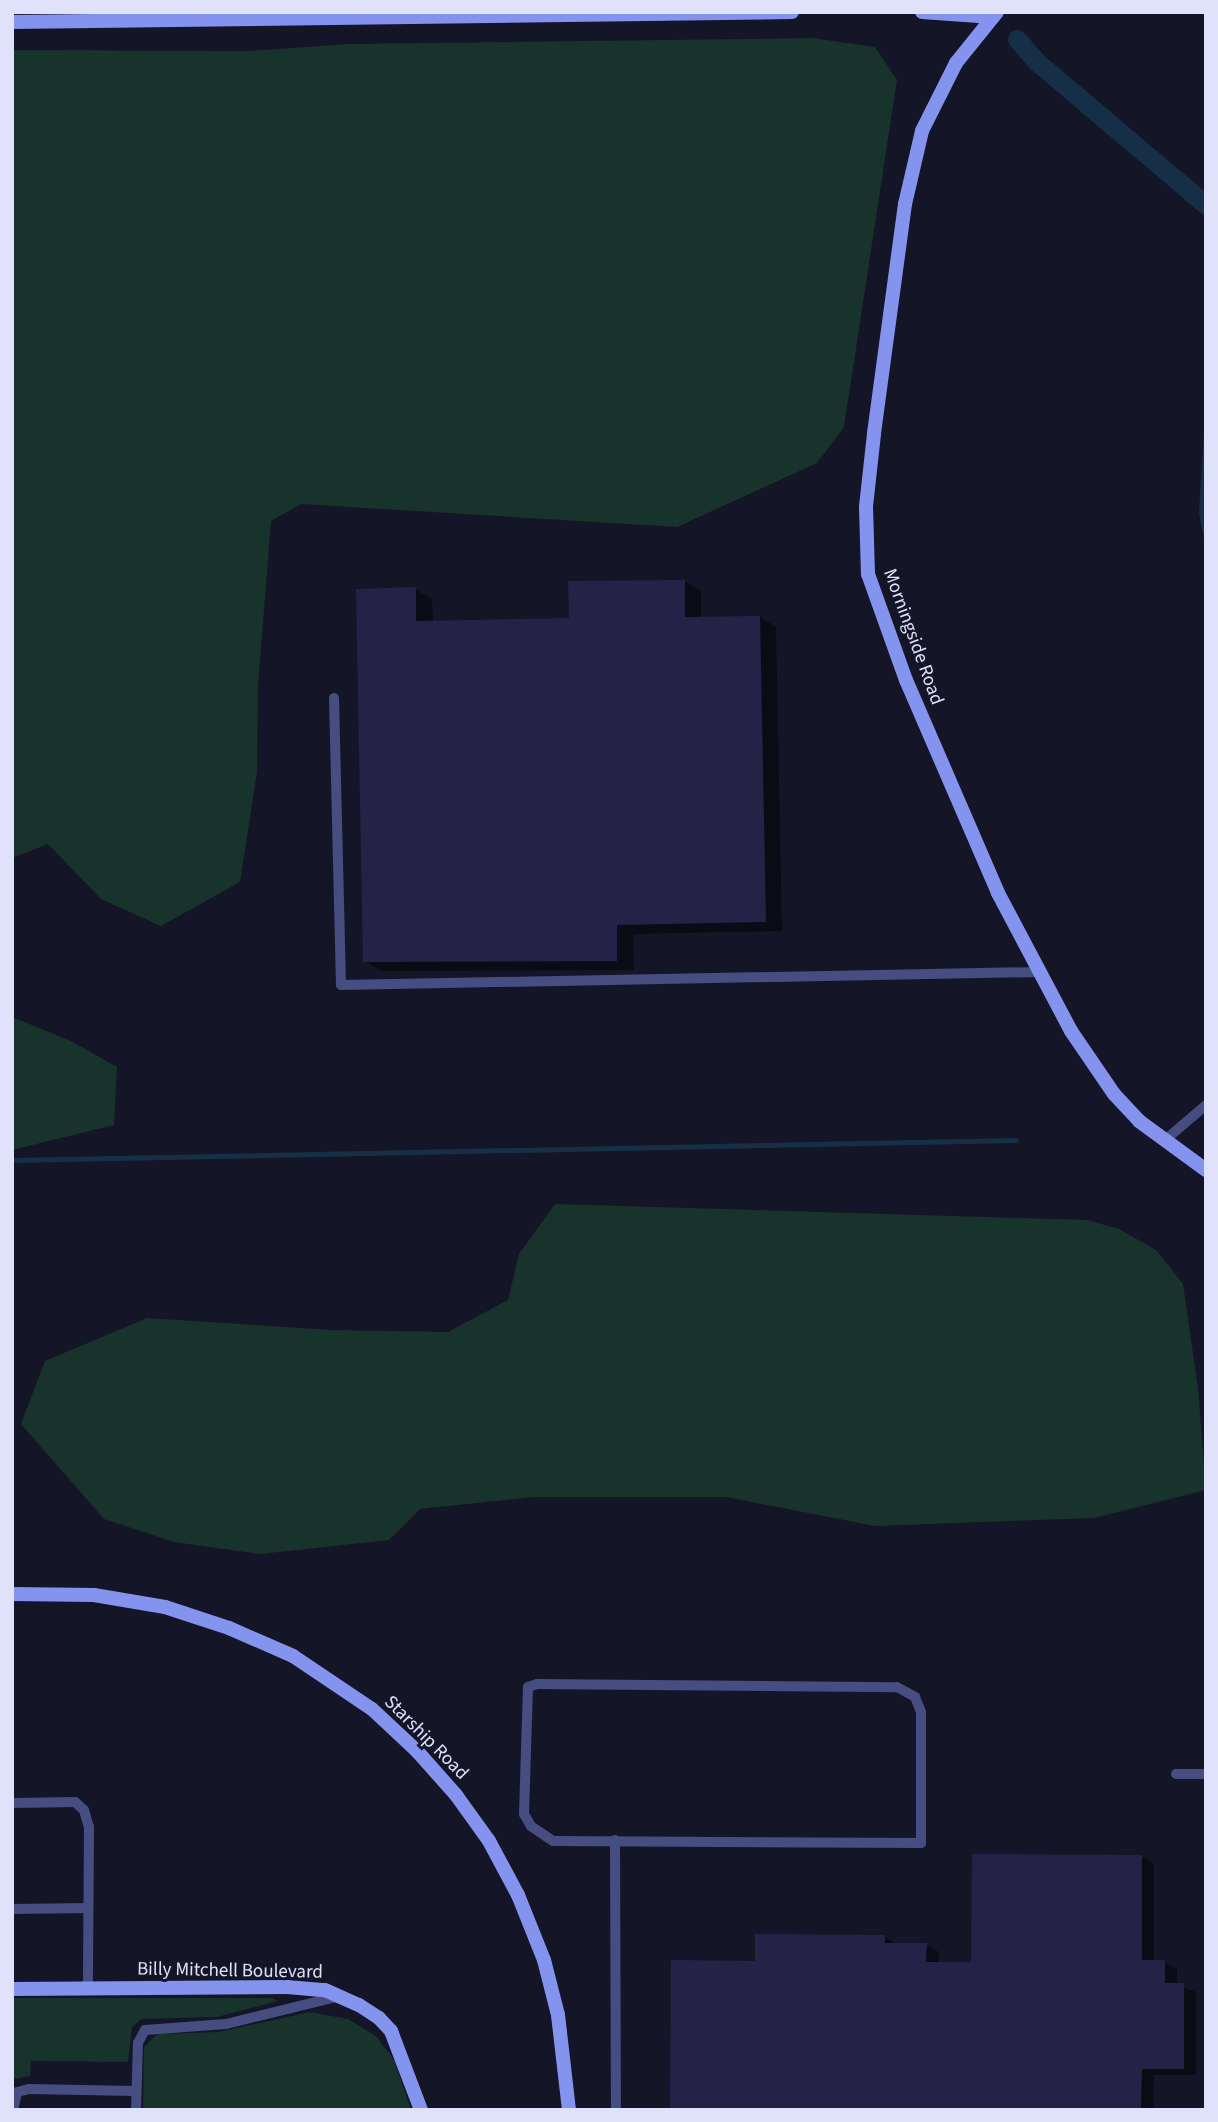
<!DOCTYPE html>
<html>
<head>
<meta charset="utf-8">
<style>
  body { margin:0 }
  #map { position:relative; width:1218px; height:2122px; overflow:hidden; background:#151528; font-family:"Source Sans 3",sans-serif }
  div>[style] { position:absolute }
  .green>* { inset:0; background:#18322c }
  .water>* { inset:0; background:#153046 }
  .shadow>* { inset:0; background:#0007 }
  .stream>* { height:5px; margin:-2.5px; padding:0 2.5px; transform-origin:2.5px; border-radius:2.5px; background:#153046 }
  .canal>* { height:19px; margin:-9.5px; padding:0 9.5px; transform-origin:9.5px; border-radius:9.5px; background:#153046 }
  .building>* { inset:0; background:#242347 }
  .lane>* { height:10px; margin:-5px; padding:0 5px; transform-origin:5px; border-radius:5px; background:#464e81 }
  .secondary>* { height:14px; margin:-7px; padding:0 7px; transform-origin:7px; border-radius:7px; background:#8494ee }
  span { translate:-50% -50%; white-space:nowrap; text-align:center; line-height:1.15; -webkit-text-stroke:6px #151528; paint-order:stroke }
  .street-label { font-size:19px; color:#e0e2fb }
  .frame { position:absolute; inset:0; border:14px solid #e0e2fb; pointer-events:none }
</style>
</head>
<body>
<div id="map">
  <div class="green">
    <div style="clip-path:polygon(813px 38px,875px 47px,897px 80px,844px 427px,817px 463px,677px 527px,301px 504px,271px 521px,258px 686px,257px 772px,240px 882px,161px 926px,101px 899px,48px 844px,12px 858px,12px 50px,249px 51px,349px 44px)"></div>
    <div style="clip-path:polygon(12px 1017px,71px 1041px,117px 1067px,114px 1125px,12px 1150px)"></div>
    <div style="clip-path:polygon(555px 1204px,1087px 1220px,1119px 1229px,1156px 1250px,1183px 1284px,1198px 1388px,1206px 1490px,1094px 1518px,875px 1526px,726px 1497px,534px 1497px,420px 1509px,389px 1540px,260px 1554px,174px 1542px,104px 1519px,21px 1424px,45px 1361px,147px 1318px,332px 1330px,448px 1332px,508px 1300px,519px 1254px)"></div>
    <div style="clip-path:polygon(12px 1998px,272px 1998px,278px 2001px,217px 2017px,141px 2019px,132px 2027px,128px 2062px,31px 2061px,30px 2076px,12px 2079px)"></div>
    <div style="clip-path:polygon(310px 2012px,348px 2019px,376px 2036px,394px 2060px,411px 2110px,143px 2110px,144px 2047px,157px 2034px,218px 2032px)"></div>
  </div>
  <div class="water">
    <div style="clip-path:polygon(1206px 398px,1206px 548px,1199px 513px)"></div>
  </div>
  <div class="shadow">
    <div style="clip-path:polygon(684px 581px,701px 591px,701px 618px,760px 617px,776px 627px,782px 931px,633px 934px,634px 970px,381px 971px,365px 961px,415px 589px,432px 599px,433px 622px,571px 620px)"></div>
    <div style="clip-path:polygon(1142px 1857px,1154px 1864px,1154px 1962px,1164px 1962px,1177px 1969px,1177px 1985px,1196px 1992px,1196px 2075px,1154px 2075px,1153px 2110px,672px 2110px,757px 1963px,885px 1937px,898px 1945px,926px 1945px,939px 1952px,938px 1963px,973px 1964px)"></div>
  </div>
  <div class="stream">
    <div style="left:12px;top:1160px;width:1004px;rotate:-1.14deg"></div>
  </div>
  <div class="canal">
    <div style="left:1017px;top:39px;width:30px;rotate:49deg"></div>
    <div style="left:1037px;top:62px;width:221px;rotate:40.2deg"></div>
  </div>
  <div class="building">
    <div style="clip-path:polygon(685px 580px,685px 617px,760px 616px,766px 922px,617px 925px,617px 961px,363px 962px,356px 589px,416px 587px,416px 621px,569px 618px,568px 581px)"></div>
    <div style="clip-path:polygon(972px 1854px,1142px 1855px,1142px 1960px,1165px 1960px,1165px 1983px,1184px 1983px,1184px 2069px,1142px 2069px,1141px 2110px,670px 2110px,671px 1960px,755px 1961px,755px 1934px,885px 1935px,885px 1943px,927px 1943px,926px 1962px,971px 1962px)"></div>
  </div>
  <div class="lane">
    <div style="left:334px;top:698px;width:287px;rotate:88.6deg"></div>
    <div style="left:341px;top:985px;width:699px;rotate:-1.07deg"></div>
    <div style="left:1165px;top:1140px;width:54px;rotate:-40.5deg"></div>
    <div style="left:537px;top:1684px;width:360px;rotate:0.5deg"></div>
    <div style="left:897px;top:1687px;width:21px;rotate:29deg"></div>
    <div style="left:915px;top:1697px;width:16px;rotate:68deg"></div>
    <div style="left:921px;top:1712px;width:131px;rotate:90deg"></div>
    <div style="left:921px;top:1843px;width:368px;rotate:-179.7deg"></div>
    <div style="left:553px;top:1841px;width:27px;rotate:-146deg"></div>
    <div style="left:531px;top:1826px;width:14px;rotate:-120deg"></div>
    <div style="left:524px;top:1814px;width:127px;rotate:-88.2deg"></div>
    <div style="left:528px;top:1687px;width:9px;rotate:-18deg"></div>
    <div style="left:1176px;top:1774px;width:30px"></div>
    <div style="left:12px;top:1803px;width:63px;rotate:-0.9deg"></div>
    <div style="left:75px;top:1802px;width:12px;rotate:42deg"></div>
    <div style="left:84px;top:1810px;width:18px;rotate:74deg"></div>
    <div style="left:89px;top:1827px;width:162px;rotate:90.4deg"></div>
    <div style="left:615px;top:1840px;width:270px;rotate:89.8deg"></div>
    <div style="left:12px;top:1909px;width:76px;rotate:-0.8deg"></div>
    <div style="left:13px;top:2110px;width:18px;rotate:-77deg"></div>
    <div style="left:17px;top:2092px;width:12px;rotate:-14deg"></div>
    <div style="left:29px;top:2089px;width:107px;rotate:1.1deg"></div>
    <div style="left:136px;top:2110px;width:67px;rotate:-88.3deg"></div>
    <div style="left:138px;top:2043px;width:15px;rotate:-62deg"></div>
    <div style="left:145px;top:2030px;width:81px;rotate:-4.2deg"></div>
    <div style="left:226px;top:2024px;width:117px;rotate:-13.8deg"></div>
  </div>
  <div class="secondary">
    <div style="left:922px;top:12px;width:71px;rotate:4deg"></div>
    <div style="left:997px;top:12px;width:65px;rotate:128.8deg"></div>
    <div style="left:956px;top:63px;width:76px;rotate:116.6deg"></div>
    <div style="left:922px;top:131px;width:75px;rotate:103.1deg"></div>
    <div style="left:905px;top:204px;width:232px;rotate:97.7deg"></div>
    <div style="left:874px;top:434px;width:73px;rotate:96.3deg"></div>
    <div style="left:866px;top:507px;width:67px;rotate:88.3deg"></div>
    <div style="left:868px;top:574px;width:113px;rotate:70.3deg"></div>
    <div style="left:906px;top:680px;width:232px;rotate:66.6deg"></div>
    <div style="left:998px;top:893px;width:156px;rotate:62.1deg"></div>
    <div style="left:1071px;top:1031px;width:76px;rotate:55.7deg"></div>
    <div style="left:1114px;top:1094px;width:37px;rotate:47deg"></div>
    <div style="left:1139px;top:1121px;width:83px;rotate:36.2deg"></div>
    <div style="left:12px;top:22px;width:780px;rotate:-0.73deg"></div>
    <div style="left:12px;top:1594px;width:82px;rotate:0.7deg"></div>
    <div style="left:94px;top:1595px;width:72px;rotate:9.6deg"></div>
    <div style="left:165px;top:1607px;width:67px;rotate:18.2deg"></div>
    <div style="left:229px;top:1628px;width:70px;rotate:23.6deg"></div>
    <div style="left:293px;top:1656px;width:95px;rotate:33.9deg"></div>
    <div style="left:372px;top:1709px;width:62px;rotate:43deg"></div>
    <div style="left:417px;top:1751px;width:59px;rotate:48.4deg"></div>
    <div style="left:456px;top:1795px;width:57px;rotate:54.3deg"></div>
    <div style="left:489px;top:1841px;width:61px;rotate:61.8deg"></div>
    <div style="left:518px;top:1895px;width:70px;rotate:68.2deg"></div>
    <div style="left:544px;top:1960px;width:57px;rotate:75.7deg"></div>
    <div style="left:558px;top:2015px;width:96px;rotate:83.4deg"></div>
    <div style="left:12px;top:1989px;width:275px;rotate:-0.4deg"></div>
    <div style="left:287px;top:1987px;width:38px;rotate:5deg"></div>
    <div style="left:325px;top:1990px;width:37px;rotate:24deg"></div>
    <div style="left:359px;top:2005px;width:24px;rotate:33deg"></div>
    <div style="left:379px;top:2018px;width:18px;rotate:47deg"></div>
    <div style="left:391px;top:2031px;width:85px;rotate:69.2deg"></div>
  </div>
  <div class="street-label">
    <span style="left:913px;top:637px;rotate:70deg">Morningside Road</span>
    <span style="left:426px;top:1738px;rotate:45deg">Starship Road</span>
    <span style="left:230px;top:1971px;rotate:1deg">Billy Mitchell Boulevard</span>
  </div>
  <div class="frame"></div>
</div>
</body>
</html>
